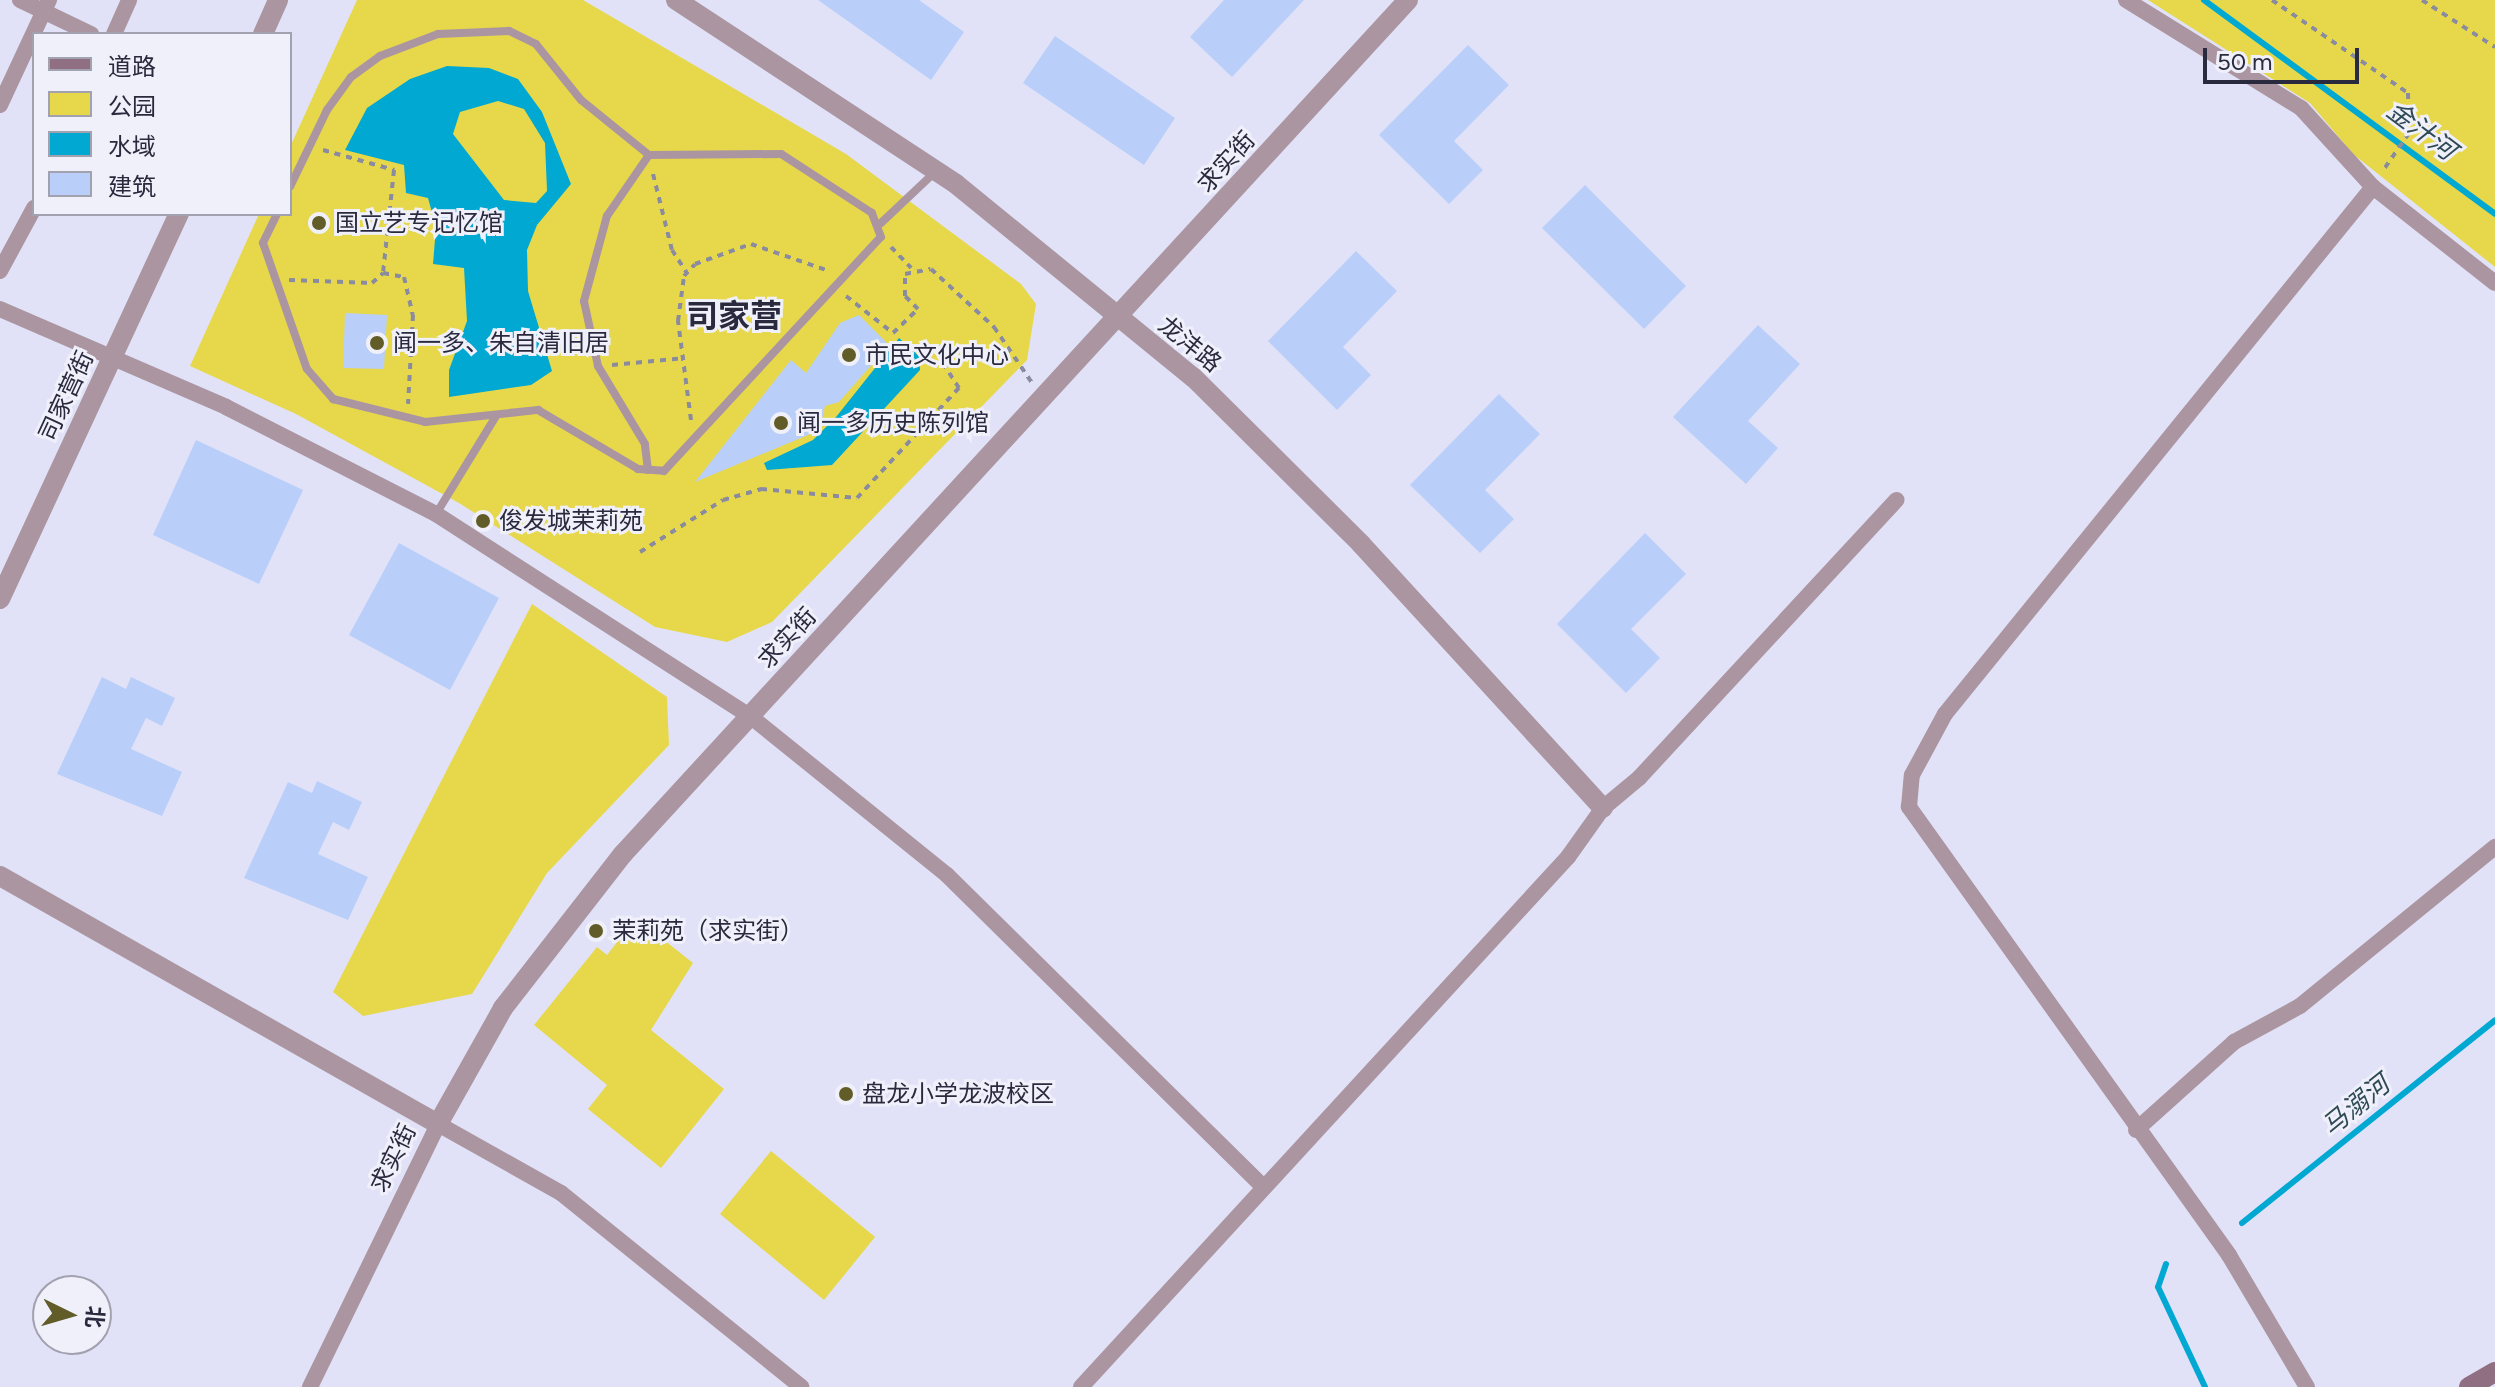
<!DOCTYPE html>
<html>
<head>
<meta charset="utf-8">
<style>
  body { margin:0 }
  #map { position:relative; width:2495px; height:1387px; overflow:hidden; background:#e1e2f7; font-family:Figtree,"Noto Sans SC",sans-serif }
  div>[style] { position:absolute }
  .green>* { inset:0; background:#e6d84a }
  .water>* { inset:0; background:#00a8d2 }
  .stream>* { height:6px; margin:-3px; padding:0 3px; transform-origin:3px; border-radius:3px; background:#00a8d2 }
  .building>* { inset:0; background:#b9cff9 }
  .path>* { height:4px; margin-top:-2px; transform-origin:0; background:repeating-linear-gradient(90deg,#8a8b9f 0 6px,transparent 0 12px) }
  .service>* { height:8px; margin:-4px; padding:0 4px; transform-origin:4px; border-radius:4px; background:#ab95a1 }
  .minor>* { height:16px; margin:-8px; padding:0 8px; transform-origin:8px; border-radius:8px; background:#ab95a1 }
  .tertiary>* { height:20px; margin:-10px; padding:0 10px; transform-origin:10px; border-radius:10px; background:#ab95a1 }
  .secondary>* { height:20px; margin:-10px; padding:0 10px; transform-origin:10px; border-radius:10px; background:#8f6f81 }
  .dots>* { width:22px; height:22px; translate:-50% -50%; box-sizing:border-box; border:4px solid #f0f0fb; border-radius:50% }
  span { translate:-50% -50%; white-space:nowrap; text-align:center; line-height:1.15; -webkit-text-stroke:6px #f0f0fb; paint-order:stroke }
  .street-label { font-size:24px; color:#2a2a3e }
  .poi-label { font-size:24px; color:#2a2a3e }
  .left { translate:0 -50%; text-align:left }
  .water-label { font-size:26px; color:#2e4a54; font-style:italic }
  .district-label { font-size:32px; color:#2a2a3e; font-weight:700 }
  .legend { position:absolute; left:32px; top:32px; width:260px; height:184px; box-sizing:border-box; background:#f0f0fb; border:2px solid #a1a1af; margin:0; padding:10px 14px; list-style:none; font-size:24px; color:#2a2a3e }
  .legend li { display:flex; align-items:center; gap:16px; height:40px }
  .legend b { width:40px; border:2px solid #a1a1af }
  .north { position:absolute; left:32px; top:1275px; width:80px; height:80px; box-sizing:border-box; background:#f0f0fb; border:2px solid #a1a1af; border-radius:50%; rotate:95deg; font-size:22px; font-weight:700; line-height:32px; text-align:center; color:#2a2a3e }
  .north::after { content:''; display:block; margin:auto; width:28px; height:36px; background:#615c28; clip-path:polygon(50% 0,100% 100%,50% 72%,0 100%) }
  .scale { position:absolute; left:2203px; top:48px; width:156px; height:36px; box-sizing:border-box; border:4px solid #2a2a3e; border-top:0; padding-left:10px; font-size:24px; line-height:28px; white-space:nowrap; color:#2a2a3e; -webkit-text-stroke:6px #f0f0fb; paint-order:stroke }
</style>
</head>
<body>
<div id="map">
  <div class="green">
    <div style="clip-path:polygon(357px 0,583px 0,846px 154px,1021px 284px,1036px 304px,1027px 360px,772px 622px,727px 642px,655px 627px,459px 503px,296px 414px,190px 366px,259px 214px,290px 214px,290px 147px)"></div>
    <div style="clip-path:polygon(2148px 0,2495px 0,2495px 267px,2353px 154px,2310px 103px)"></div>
    <div style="clip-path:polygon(532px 604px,667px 697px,669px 745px,547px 873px,472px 994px,363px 1016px,333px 992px)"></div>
    <div style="clip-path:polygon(636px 918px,693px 963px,651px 1030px,724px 1089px,661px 1168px,588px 1109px,607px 1085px,534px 1025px,597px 947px,607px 955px)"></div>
    <div style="clip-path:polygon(771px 1151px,875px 1237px,824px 1300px,720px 1214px)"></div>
  </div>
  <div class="water">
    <div style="clip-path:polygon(evenodd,447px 66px,489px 68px,518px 79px,542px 112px,571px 184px,537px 225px,527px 250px,528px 291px,552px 371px,531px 385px,449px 397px,449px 370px,467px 321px,464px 268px,433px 264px,436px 227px,428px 198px,406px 193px,404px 165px,345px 150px,367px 108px,410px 79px,447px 66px,498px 101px,524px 109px,545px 143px,547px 191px,536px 203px,504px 200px,453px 134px,460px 112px,498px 101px)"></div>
    <div style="clip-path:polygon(899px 338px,920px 357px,920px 370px,832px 465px,767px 470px,764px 463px,813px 440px,836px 417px)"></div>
  </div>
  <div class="stream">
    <div style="left:2204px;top:0;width:361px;rotate:36.3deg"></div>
    <div style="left:2242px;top:1223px;width:324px;rotate:-38.7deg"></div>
    <div style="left:2166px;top:1264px;width:24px;rotate:109deg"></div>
    <div style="left:2158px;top:1287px;width:110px;rotate:64.8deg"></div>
  </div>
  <div class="building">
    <div style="clip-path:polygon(818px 0,919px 0,964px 32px,931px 80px)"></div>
    <div style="clip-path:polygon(1224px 0,1304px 0,1232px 77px,1190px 37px)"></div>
    <div style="clip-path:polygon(1055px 36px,1175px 118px,1144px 165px,1023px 83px)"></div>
    <div style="clip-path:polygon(1468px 45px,1509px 85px,1454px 141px,1483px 170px,1449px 204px,1379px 135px)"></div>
    <div style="clip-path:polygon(1585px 185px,1686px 286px,1644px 329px,1542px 228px)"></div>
    <div style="clip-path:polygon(1356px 251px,1397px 291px,1343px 347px,1371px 375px,1337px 410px,1268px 341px)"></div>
    <div style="clip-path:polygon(345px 313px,387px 315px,384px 369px,343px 368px)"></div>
    <div style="clip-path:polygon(859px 315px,889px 345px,839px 402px,825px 406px,820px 430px,695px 482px,791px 360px,806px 373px,840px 323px)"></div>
    <div style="clip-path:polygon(1758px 325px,1800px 364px,1748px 421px,1778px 448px,1746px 484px,1673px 417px)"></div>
    <div style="clip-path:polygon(1499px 394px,1540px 434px,1485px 490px,1514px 519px,1480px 553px,1410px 485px)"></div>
    <div style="clip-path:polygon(196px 440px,303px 490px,259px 584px,153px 535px)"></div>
    <div style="clip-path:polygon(1645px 533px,1686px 574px,1631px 629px,1660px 658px,1626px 693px,1557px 624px)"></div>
    <div style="clip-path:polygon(399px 543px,499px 598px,450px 690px,349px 635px)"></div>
    <div style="clip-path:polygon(102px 677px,126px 689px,131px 677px,175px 698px,162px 726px,146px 718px,131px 749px,182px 772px,162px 816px,57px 774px)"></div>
    <div style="clip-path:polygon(317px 781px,362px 802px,349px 830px,333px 822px,318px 854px,368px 877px,348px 920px,244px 878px,288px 782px,312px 793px)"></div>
  </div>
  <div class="path">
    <div style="left:2272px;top:0;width:165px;rotate:34.4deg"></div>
    <div style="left:2408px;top:93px;width:40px;rotate:88.6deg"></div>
    <div style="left:2409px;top:133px;width:47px;rotate:124.7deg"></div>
    <div style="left:2422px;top:0;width:87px;rotate:32.8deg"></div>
    <div style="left:323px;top:150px;width:74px;rotate:15.7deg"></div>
    <div style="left:394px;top:170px;width:104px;rotate:96.1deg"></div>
    <div style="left:383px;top:273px;width:21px;rotate:11deg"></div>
    <div style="left:404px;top:277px;width:39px;rotate:77deg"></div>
    <div style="left:413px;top:315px;width:89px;rotate:93.2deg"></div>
    <div style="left:653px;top:174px;width:78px;rotate:76deg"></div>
    <div style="left:672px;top:250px;width:27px;rotate:57deg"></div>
    <div style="left:891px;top:247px;width:29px;rotate:46deg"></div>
    <div style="left:289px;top:280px;width:83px;rotate:2.1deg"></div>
    <div style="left:372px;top:283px;width:15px;rotate:-42deg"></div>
    <div style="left:846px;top:296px;width:60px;rotate:38.2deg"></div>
    <div style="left:893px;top:333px;width:35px;rotate:-44deg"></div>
    <div style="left:918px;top:309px;width:18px;rotate:-135deg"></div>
    <div style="left:905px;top:296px;width:22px;rotate:-90deg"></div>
    <div style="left:905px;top:274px;width:26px;rotate:-11deg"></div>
    <div style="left:931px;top:269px;width:86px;rotate:42.6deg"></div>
    <div style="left:994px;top:327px;width:68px;rotate:55.8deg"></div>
    <div style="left:612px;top:365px;width:73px;rotate:-5.5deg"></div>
    <div style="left:691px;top:420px;width:100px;rotate:-97.5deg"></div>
    <div style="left:678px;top:321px;width:45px;rotate:-82.4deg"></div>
    <div style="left:684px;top:276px;width:16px;rotate:-47deg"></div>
    <div style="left:695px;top:264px;width:59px;rotate:-19.7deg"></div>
    <div style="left:751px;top:244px;width:83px;rotate:19.1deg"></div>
    <div style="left:640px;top:552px;width:98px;rotate:-32.1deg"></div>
    <div style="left:723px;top:500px;width:40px;rotate:-16deg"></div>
    <div style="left:761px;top:489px;width:96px;rotate:5.4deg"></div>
    <div style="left:857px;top:498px;width:150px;rotate:-47.2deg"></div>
    <div style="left:959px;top:388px;width:31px;rotate:-123deg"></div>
    <div style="left:942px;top:362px;width:20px;rotate:-72deg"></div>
    <div style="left:948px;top:343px;width:40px;rotate:18.9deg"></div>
    <div style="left:986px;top:356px;width:22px;rotate:-32deg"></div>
  </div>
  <div class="service">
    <div style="left:277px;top:214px;width:32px;rotate:116deg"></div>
    <div style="left:263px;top:243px;width:133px;rotate:70.8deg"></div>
    <div style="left:307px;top:369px;width:40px;rotate:49deg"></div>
    <div style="left:333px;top:399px;width:95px;rotate:14deg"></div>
    <div style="left:425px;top:422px;width:114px;rotate:-6.1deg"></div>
    <div style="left:538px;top:410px;width:116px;rotate:30.5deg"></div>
    <div style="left:638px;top:469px;width:26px;rotate:4deg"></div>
    <div style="left:664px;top:471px;width:319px;rotate:-47.2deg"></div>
    <div style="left:881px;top:237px;width:26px;rotate:-111deg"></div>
    <div style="left:872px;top:213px;width:108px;rotate:-147deg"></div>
    <div style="left:781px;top:154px;width:132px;rotate:179.6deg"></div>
    <div style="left:649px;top:155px;width:87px;rotate:-141deg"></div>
    <div style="left:581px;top:100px;width:72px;rotate:-128.8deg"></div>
    <div style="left:536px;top:44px;width:30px;rotate:-154deg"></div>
    <div style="left:509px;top:31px;width:71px;rotate:177.6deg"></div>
    <div style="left:438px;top:34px;width:62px;rotate:159.2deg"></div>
    <div style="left:380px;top:56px;width:36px;rotate:144deg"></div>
    <div style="left:351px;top:77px;width:41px;rotate:126deg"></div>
    <div style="left:327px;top:110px;width:85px;rotate:115.7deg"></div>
    <div style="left:881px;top:223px;width:76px;rotate:-43.4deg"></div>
    <div style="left:648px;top:470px;width:26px;rotate:-97deg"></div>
    <div style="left:645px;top:444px;width:91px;rotate:-121.1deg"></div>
    <div style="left:598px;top:366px;width:66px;rotate:-102.2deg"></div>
    <div style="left:584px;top:301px;width:88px;rotate:-74.9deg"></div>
    <div style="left:607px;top:216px;width:74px;rotate:-55.5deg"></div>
    <div style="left:436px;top:514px;width:115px;rotate:-58.5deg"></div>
  </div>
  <div class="minor">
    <div style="left:20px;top:0;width:79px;rotate:25.6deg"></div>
    <div style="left:2126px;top:0;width:206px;rotate:31.7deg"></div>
    <div style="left:2301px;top:108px;width:107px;rotate:47.7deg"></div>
    <div style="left:2373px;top:187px;width:155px;rotate:38.2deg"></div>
    <div style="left:114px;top:34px;width:37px;rotate:-66deg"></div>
    <div style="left:0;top:105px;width:116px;rotate:-65deg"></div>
    <div style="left:0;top:271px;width:72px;rotate:-61.6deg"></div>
    <div style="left:0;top:309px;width:246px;rotate:23.4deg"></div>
    <div style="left:226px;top:407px;width:236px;rotate:27deg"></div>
    <div style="left:436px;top:514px;width:373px;rotate:32.8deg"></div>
    <div style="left:750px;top:716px;width:253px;rotate:38.9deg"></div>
    <div style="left:947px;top:875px;width:444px;rotate:44.6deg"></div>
    <div style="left:2136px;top:1130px;width:132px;rotate:-41.9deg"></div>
    <div style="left:2234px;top:1042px;width:75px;rotate:-28.6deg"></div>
    <div style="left:2300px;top:1006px;width:252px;rotate:-39.2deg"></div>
    <div style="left:310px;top:1387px;width:292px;rotate:-64deg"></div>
    <div style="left:438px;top:1124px;width:141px;rotate:29.3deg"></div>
    <div style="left:561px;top:1193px;width:309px;rotate:38.9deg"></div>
    <div style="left:1081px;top:1387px;width:720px;rotate:-47.42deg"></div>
    <div style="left:1568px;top:857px;width:60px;rotate:-54.5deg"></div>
    <div style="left:1603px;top:808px;width:47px;rotate:-39.8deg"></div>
    <div style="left:1639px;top:778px;width:379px;rotate:-47.2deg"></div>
    <div style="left:2307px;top:1387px;width:153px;rotate:-120.6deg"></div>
    <div style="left:2229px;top:1255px;width:551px;rotate:-125.54deg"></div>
    <div style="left:1909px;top:807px;width:32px;rotate:-85deg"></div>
    <div style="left:1912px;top:775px;width:69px;rotate:-61.6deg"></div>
    <div style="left:1945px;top:714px;width:679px;rotate:-50.92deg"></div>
  </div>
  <div class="tertiary">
    <div style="left:676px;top:0;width:335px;rotate:33.3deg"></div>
    <div style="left:956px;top:184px;width:306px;rotate:39.2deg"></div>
    <div style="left:1193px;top:377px;width:237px;rotate:44.8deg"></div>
    <div style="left:1361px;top:544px;width:358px;rotate:47.5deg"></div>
    <div style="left:263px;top:34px;width:37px;rotate:-66deg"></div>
    <div style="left:0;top:599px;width:425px;rotate:-65.1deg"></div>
    <div style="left:0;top:876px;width:503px;rotate:29.52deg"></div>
    <div style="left:438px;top:1124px;width:133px;rotate:-60.7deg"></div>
    <div style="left:503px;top:1008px;width:195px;rotate:-52.1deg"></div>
    <div style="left:623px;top:854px;width:1160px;rotate:-47.41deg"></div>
  </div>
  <div class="secondary">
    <div style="left:2469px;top:1387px;width:30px;rotate:-30deg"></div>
  </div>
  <div class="dots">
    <div style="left:319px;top:223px;background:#615c28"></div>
    <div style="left:377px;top:343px;background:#615c28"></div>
    <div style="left:849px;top:355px;background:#615c28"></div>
    <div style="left:781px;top:423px;background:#615c28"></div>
    <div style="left:483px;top:521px;background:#615c28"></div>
    <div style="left:596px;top:931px;background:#615c28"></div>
    <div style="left:846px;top:1094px;background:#615c28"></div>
  </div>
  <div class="street-label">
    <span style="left:1226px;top:162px;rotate:-48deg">求实街</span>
    <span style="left:1190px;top:344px;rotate:39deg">龙沣路</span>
    <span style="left:66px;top:396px;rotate:-65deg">司家营街</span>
    <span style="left:787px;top:638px;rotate:-47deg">求实街</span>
    <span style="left:393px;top:1158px;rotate:-64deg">求实街</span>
  </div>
  <div class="poi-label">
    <span class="left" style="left:335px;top:223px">国立艺专记忆馆</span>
    <span class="left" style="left:393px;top:343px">闻一多、朱自清旧居</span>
    <span class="left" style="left:865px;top:355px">市民文化中心</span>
    <span class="left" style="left:797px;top:423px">闻一多历史陈列馆</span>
    <span class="left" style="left:499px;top:521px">俊发城茉莉苑</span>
    <span class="left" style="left:612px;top:931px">茉莉苑（求实街）</span>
    <span class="left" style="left:862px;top:1094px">盘龙小学龙波校区</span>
  </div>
  <div class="water-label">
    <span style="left:2421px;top:131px;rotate:37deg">金汁河</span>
    <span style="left:2356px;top:1106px;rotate:-39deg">马溺河</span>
  </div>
  <div class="district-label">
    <span style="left:734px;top:316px">司家营</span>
  </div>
  <ul class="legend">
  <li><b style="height:10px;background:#8f6f81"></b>道路</li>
  <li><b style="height:22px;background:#e6d84a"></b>公园</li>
  <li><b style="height:22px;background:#00a8d2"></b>水域</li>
  <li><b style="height:22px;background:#b9cff9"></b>建筑</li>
  </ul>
  <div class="north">北</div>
  <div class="scale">50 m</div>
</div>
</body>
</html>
